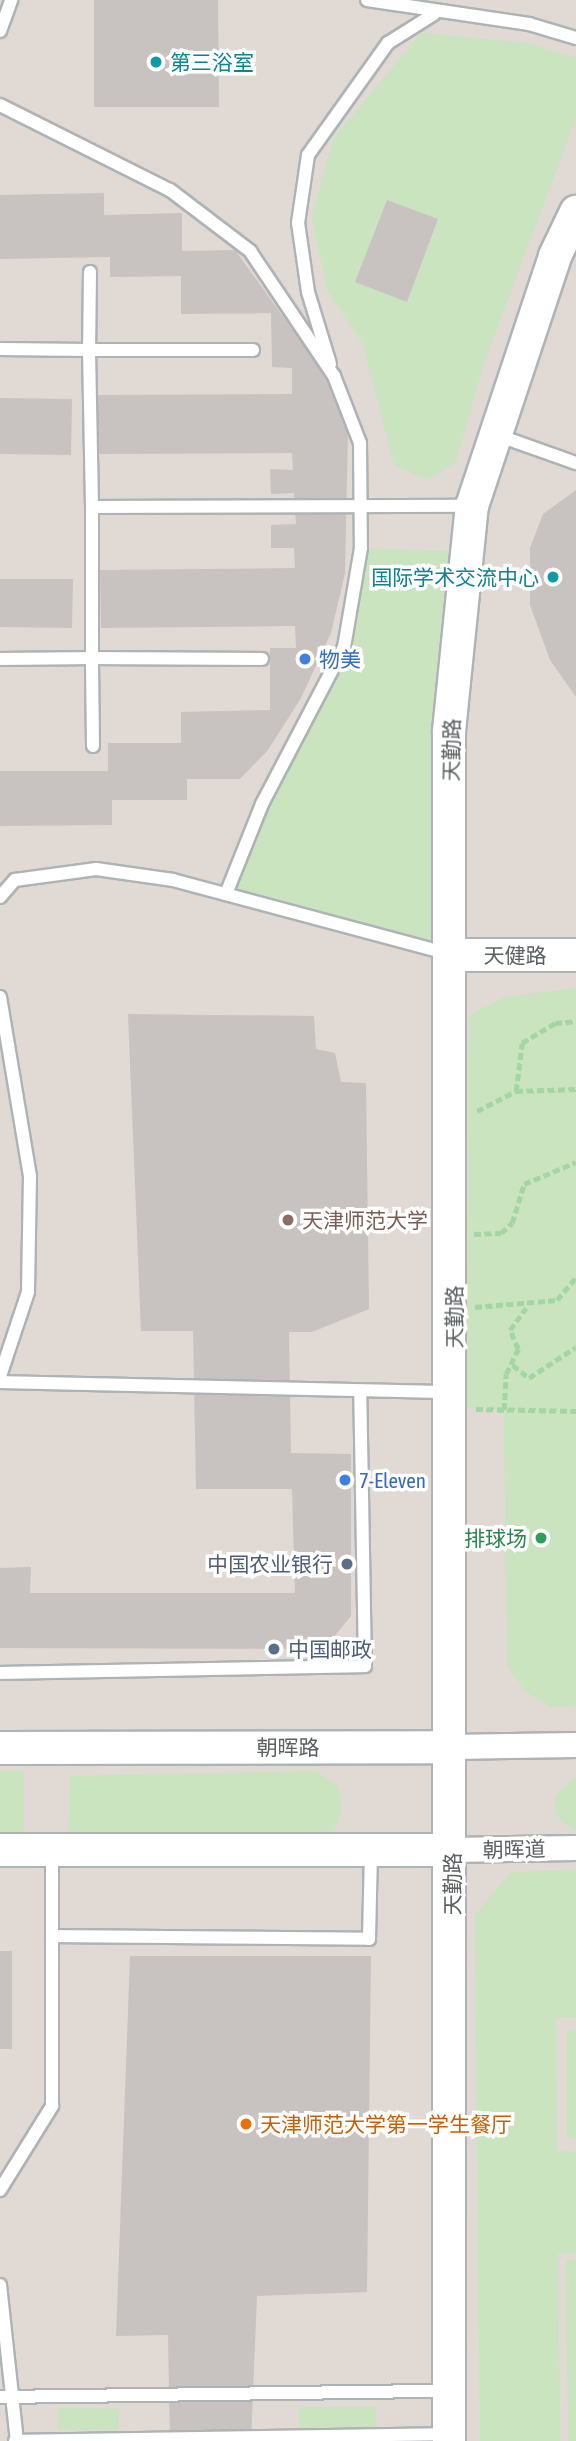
<!DOCTYPE html>
<html>
<head>
<meta charset="utf-8">
<style>
  body { margin:0 }
  #map { position:relative; width:576px; height:2441px; overflow:hidden; background:#ede8e3; font-family:"Asap Condensed","Noto Sans SC",sans-serif }
  div>[style] { position:absolute }
  .education>* { inset:0; background:#e0d9d4 }
  .green>* { inset:0; background:#c9e4bf }
  .building>* { inset:0; background:#c8c3c0 }
  .path>* { height:4.5px; margin-top:-2.25px; transform-origin:0; background:repeating-linear-gradient(90deg,#a3d6a3 0 7px,transparent 0 10.5px) }
  .roads { filter:drop-shadow(2px 0 #aeb3b5) drop-shadow(-2px 0 #aeb3b5) drop-shadow(0 2px #aeb3b5) drop-shadow(0 -2px #aeb3b5) }
  .service>* { height:12px; margin:-6px; padding:0 6px; transform-origin:6px; border-radius:6px; background:#fff }
  .minor>* { height:24px; margin:-12px; padding:0 12px; transform-origin:12px; border-radius:12px; background:#fff }
  .tertiary>* { height:32px; margin:-16px; padding:0 16px; transform-origin:16px; border-radius:16px; background:#fff }
  .dots>* { width:19px; height:19px; translate:-50% -50%; box-sizing:border-box; border:4px solid #fff; border-radius:50% }
  span { translate:-50% -50%; white-space:nowrap; text-align:center; line-height:1.15; -webkit-text-stroke:7px #fff; paint-order:stroke }
  .culture-label { font-size:21px; color:#0d838f }
  .left { translate:0 -50%; text-align:left }
  .right { translate:-100% -50%; text-align:right }
  .shop-label { font-size:21px; color:#366cbe }
  .street-label { font-size:21px; color:#5b6163 }
  .education-label { font-size:21px; color:#785e54 }
  .leisure-label { font-size:21px; color:#27864d }
  .service-label { font-size:21px; color:#4e5e75 }
  .food-label { font-size:21px; color:#c56008 }
</style>
</head>
<body>
<div id="map">
  <div class="education">
    <div style="clip-path:polygon(0 0,576px 0,576px 2441px,0 2441px)"></div>
  </div>
  <div class="green">
    <div style="clip-path:polygon(421px 33px,528px 43px,576px 58px,576px 118px,484px 363px,456px 462px,427px 480px,394px 465px,363px 344px,327px 290px,312px 217px,333px 139px)"></div>
    <div style="clip-path:polygon(361px 548px,467px 552px,454px 955px,226px 894px,344px 647px)"></div>
    <div style="clip-path:polygon(576px 988px,576px 1706px,549px 1707px,525px 1691px,507px 1665px,504px 1410px,466px 1408px,470px 1015px,505px 997px)"></div>
    <div style="clip-path:polygon(0 1771px,24px 1771px,24px 1841px,0 1841px)"></div>
    <div style="clip-path:polygon(316px 1771px,339px 1787px,342px 1811px,332px 1836px,68px 1841px,70px 1776px)"></div>
    <div style="clip-path:polygon(576px 1776px,576px 1832px,556px 1815px,555px 1796px)"></div>
    <div style="clip-path:polygon(576px 1870px,576px 2017px,556px 2018px,557px 2151px,576px 2152px,576px 2253px,558px 2253px,560px 2441px,480px 2441px,475px 1915px,511px 1872px)"></div>
    <div style="clip-path:polygon(567px 2030px,576px 2030px,576px 2138px,567px 2138px)"></div>
    <div style="clip-path:polygon(566px 2260px,576px 2260px,576px 2441px,568px 2441px)"></div>
    <div style="clip-path:polygon(299px 2407px,376px 2407px,376px 2430px,299px 2430px)"></div>
    <div style="clip-path:polygon(58px 2408px,119px 2409px,119px 2430px,58px 2430px)"></div>
  </div>
  <div class="building">
    <div style="clip-path:polygon(94px 0,218px 0,219px 107px,94px 107px)"></div>
    <div style="clip-path:polygon(104px 193px,104px 215px,182px 213px,182px 251px,235px 250px,329px 380px,348px 430px,345px 573px,331px 633px,301px 698px,268px 750px,240px 779px,187px 779px,187px 800px,112px 800px,112px 825px,0 826px,0 771px,108px 771px,108px 743px,181px 743px,181px 712px,270px 710px,270px 648px,296px 648px,295px 626px,101px 628px,100px 570px,295px 568px,294px 548px,271px 548px,271px 525px,296px 524px,294px 493px,271px 494px,270px 469px,293px 470px,292px 453px,98px 454px,97px 395px,292px 394px,292px 368px,272px 367px,271px 313px,181px 314px,181px 276px,110px 277px,110px 257px,0 259px,0 195px)"></div>
    <div style="clip-path:polygon(387px 200px,438px 219px,407px 302px,355px 282px)"></div>
    <div style="clip-path:polygon(0 398px,72px 399px,71px 455px,0 454px)"></div>
    <div style="clip-path:polygon(576px 490px,576px 697px,550px 660px,530px 605px,530px 548px,543px 514px)"></div>
    <div style="clip-path:polygon(0 579px,73px 579px,72px 628px,0 627px)"></div>
    <div style="clip-path:polygon(128px 1014px,314px 1016px,316px 1049px,335px 1053px,341px 1082px,366px 1083px,369px 1309px,312px 1332px,289px 1332px,291px 1453px,351px 1454px,351px 1616px,324px 1649px,0 1648px,0 1568px,31px 1567px,30px 1593px,295px 1593px,292px 1489px,196px 1489px,193px 1331px,141px 1331px)"></div>
    <div style="clip-path:polygon(0 1951px,12px 1951px,12px 2049px,0 2049px)"></div>
    <div style="clip-path:polygon(130px 1956px,371px 1956px,367px 2292px,257px 2296px,251px 2441px,170px 2441px,168px 2335px,116px 2336px)"></div>
  </div>
  <div class="path">
    <div style="left:516px;top:1091px;width:48px;rotate:-82.9deg"></div>
    <div style="left:522px;top:1043px;width:39px;rotate:-31deg"></div>
    <div style="left:555px;top:1023px;width:21px;rotate:-5deg"></div>
    <div style="left:477px;top:1111px;width:44px;rotate:-27.1deg"></div>
    <div style="left:516px;top:1091px;width:60px;rotate:-1.9deg"></div>
    <div style="left:474px;top:1234px;width:27px;rotate:-2deg"></div>
    <div style="left:501px;top:1233px;width:15px;rotate:-42deg"></div>
    <div style="left:512px;top:1223px;width:41px;rotate:-72.9deg"></div>
    <div style="left:524px;top:1184px;width:56px;rotate:-22.9deg"></div>
    <div style="left:475px;top:1307px;width:82px;rotate:-4.9deg"></div>
    <div style="left:557px;top:1300px;width:30px;rotate:-50deg"></div>
    <div style="left:513px;top:1365px;width:21px;rotate:39deg"></div>
    <div style="left:529px;top:1378px;width:56px;rotate:-33.4deg"></div>
    <div style="left:476px;top:1409px;width:100px;rotate:1.1deg"></div>
    <div style="left:504px;top:1410px;width:36px;rotate:-87deg"></div>
    <div style="left:506px;top:1374px;width:28px;rotate:-64deg"></div>
    <div style="left:518px;top:1349px;width:21px;rotate:-113deg"></div>
    <div style="left:510px;top:1330px;width:27px;rotate:-54deg"></div>
  </div>
  <div class="roads">
    <div class="service">
      <div style="left:367px;top:0;width:164px;rotate:8.4deg"></div>
      <div style="left:529px;top:24px;width:49px;rotate:16.6deg"></div>
      <div style="left:0;top:31px;width:33px;rotate:-70deg"></div>
      <div style="left:0;top:105px;width:190px;rotate:26.6deg"></div>
      <div style="left:170px;top:190px;width:101px;rotate:37.3deg"></div>
      <div style="left:250px;top:251px;width:151px;rotate:56.1deg"></div>
      <div style="left:334px;top:376px;width:72px;rotate:68.8deg"></div>
      <div style="left:360px;top:443px;width:105px;rotate:89.5deg"></div>
      <div style="left:361px;top:548px;width:100px;rotate:99.7deg"></div>
      <div style="left:344px;top:647px;width:177px;rotate:117.6deg"></div>
      <div style="left:262px;top:804px;width:97px;rotate:111.8deg"></div>
      <div style="left:90px;top:272px;width:78px;rotate:90.7deg"></div>
      <div style="left:89px;top:350px;width:164px"></div>
      <div style="left:0;top:349px;width:89px;rotate:0.6deg"></div>
      <div style="left:89px;top:350px;width:157px;rotate:88.9deg"></div>
      <div style="left:330px;top:364px;width:75px;rotate:-107deg"></div>
      <div style="left:308px;top:292px;width:70px;rotate:-98.2deg"></div>
      <div style="left:298px;top:223px;width:69px;rotate:-81.6deg"></div>
      <div style="left:308px;top:155px;width:138px;rotate:-54.5deg"></div>
      <div style="left:388px;top:43px;width:54px;rotate:-32.2deg"></div>
      <div style="left:497px;top:435px;width:84px;rotate:19.5deg"></div>
      <div style="left:0;top:659px;width:92px;rotate:-0.6deg"></div>
      <div style="left:92px;top:658px;width:151px;rotate:-90deg"></div>
      <div style="left:92px;top:507px;width:380px;rotate:-0.2deg"></div>
      <div style="left:93px;top:746px;width:88px;rotate:-90.7deg"></div>
      <div style="left:92px;top:658px;width:170px;rotate:0.3deg"></div>
      <div style="left:0;top:897px;width:23px;rotate:-49deg"></div>
      <div style="left:15px;top:880px;width:82px;rotate:-7.7deg"></div>
      <div style="left:96px;top:869px;width:78px;rotate:8.1deg"></div>
      <div style="left:173px;top:880px;width:286px;rotate:15deg"></div>
      <div style="left:0;top:997px;width:181px;rotate:80.5deg"></div>
      <div style="left:30px;top:1176px;width:116px;rotate:91deg"></div>
      <div style="left:28px;top:1292px;width:89px;rotate:108.4deg"></div>
      <div style="left:0;top:1382px;width:448px;rotate:1.3deg"></div>
      <div style="left:0;top:1673px;width:365px;rotate:-1.1deg"></div>
      <div style="left:365px;top:1666px;width:274px;rotate:-91deg"></div>
      <div style="left:52px;top:1936px;width:317px;rotate:0.5deg"></div>
      <div style="left:369px;top:1939px;width:89px;rotate:-88.7deg"></div>
      <div style="left:0;top:2190px;width:99px;rotate:-58.2deg"></div>
      <div style="left:52px;top:2106px;width:256px;rotate:-90deg"></div>
      <div style="left:0;top:2285px;width:157px;rotate:83.8deg"></div>
      <div style="left:0;top:2397px;width:449px;rotate:-0.8deg"></div>
      <div style="left:15px;top:2441px;width:433px;rotate:-0.9deg"></div>
    </div>
    <div class="minor">
      <div style="left:453px;top:1747px;width:123px;rotate:-0.9deg"></div>
      <div style="left:452px;top:1850px;width:124px;rotate:-0.9deg"></div>
    </div>
    <div class="tertiary">
      <div style="left:454px;top:955px;width:122px"></div>
      <div style="left:0;top:1748px;width:453px;rotate:-0.1deg"></div>
      <div style="left:0;top:1850px;width:452px"></div>
      <div style="left:449px;top:2441px;width:1710px;rotate:-90deg"></div>
      <div style="left:449px;top:731px;width:226px;rotate:-84.2deg"></div>
      <div style="left:472px;top:506px;width:263px;rotate:-71.6deg"></div>
      <div style="left:555px;top:256px;width:49px;rotate:-64.5deg"></div>
    </div>
  </div>
  <div class="dots">
    <div style="left:156px;top:62px;background:#0f9aa8"></div>
    <div style="left:553px;top:577px;background:#0f9aa8"></div>
    <div style="left:305px;top:659px;background:#3f7fe0"></div>
    <div style="left:288px;top:1220px;background:#8d6e63"></div>
    <div style="left:345px;top:1480px;background:#3f7fe0"></div>
    <div style="left:541px;top:1538px;background:#2e9e5b"></div>
    <div style="left:347px;top:1564px;background:#5c6f8a"></div>
    <div style="left:274px;top:1649px;background:#5c6f8a"></div>
    <div style="left:246px;top:2124px;background:#e8710a"></div>
  </div>
  <div class="culture-label">
    <span class="left" style="left:170px;top:62px">第三浴室</span>
    <span class="right" style="left:539px;top:577px">国际学术交流中心</span>
  </div>
  <div class="shop-label">
    <span class="left" style="left:319px;top:659px">物美</span>
    <span class="left" style="left:359px;top:1480px">7-Eleven</span>
  </div>
  <div class="street-label">
    <span style="left:451px;top:750px;rotate:-89deg">天勤路</span>
    <span style="left:515px;top:955px">天健路</span>
    <span style="left:454px;top:1317px;rotate:-90deg">天勤路</span>
    <span style="left:288px;top:1747px">朝晖路</span>
    <span style="left:514px;top:1849px;rotate:-1deg">朝晖道</span>
    <span style="left:452px;top:1884px;rotate:-90deg">天勤路</span>
  </div>
  <div class="education-label">
    <span class="left" style="left:302px;top:1220px">天津师范大学</span>
  </div>
  <div class="leisure-label">
    <span class="right" style="left:527px;top:1538px">排球场</span>
  </div>
  <div class="service-label">
    <span class="right" style="left:333px;top:1564px">中国农业银行</span>
    <span class="left" style="left:288px;top:1649px">中国邮政</span>
  </div>
  <div class="food-label">
    <span class="left" style="left:260px;top:2124px">天津师范大学第一学生餐厅</span>
  </div>
</div>
</body>
</html>
